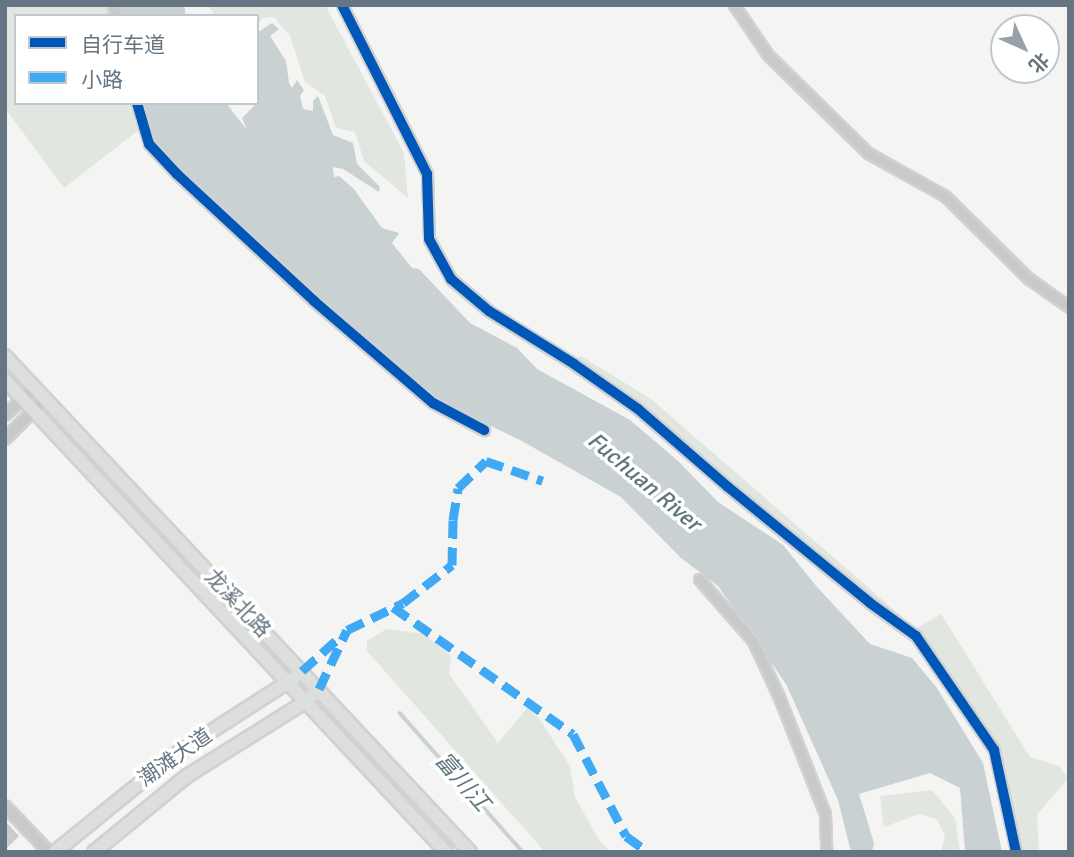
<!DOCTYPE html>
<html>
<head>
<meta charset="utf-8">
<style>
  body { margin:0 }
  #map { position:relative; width:1074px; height:857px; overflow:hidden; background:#f4f4f2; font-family:Signika,"Noto Sans SC",sans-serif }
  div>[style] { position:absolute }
  .green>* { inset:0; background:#e2e6e0 }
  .water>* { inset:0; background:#c9d1d3 }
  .stream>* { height:3.5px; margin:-1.75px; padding:0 1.75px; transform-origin:1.75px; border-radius:1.75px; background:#c9d1d3 }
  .building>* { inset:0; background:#cbcccc }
  .roads { filter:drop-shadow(2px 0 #d0d1d2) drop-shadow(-2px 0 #d0d1d2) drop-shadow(0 2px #d0d1d2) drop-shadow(0 -2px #d0d1d2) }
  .minor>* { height:9px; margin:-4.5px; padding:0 4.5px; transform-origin:4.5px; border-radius:4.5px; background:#c8caca }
  .tertiary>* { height:10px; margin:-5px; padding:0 5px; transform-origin:5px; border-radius:5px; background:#c8caca }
  .secondary>* { height:12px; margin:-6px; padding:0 6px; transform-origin:6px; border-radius:6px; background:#dddede }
  .quiet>* { height:9px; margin-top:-4.5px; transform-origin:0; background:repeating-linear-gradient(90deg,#3fa9f5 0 18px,transparent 0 27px) }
  .cycleway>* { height:10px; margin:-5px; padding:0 5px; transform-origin:5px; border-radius:5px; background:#0057b8 }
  span { translate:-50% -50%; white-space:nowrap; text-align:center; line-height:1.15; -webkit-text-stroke:7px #fff; paint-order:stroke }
  .street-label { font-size:21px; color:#657581 }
  .water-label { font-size:23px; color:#61777f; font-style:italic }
  .frame { position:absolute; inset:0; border:7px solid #657581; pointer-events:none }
  .legend { position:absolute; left:14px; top:14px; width:245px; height:91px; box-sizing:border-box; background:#fff; border:2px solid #c1c8cd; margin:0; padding:9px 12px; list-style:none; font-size:21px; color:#657581 }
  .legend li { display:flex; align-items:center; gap:14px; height:35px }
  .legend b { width:35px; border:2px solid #c1c8cd }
  .north { position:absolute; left:990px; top:14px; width:70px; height:70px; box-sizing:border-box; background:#fff; border:2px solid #c1c8cd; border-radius:50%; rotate:135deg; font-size:19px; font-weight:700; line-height:28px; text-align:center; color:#657581 }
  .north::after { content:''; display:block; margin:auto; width:24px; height:32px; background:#97a1a9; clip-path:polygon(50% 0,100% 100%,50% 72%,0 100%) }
</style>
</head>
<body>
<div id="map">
  <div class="green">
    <div style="clip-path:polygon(5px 5px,113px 5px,116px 16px,16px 16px,16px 103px,134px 103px,140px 129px,64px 188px,5px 108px)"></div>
    <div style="clip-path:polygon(208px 5px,325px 5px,404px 153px,408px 198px,364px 161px,355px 132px,336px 128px,325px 96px,305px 82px,290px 36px,274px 17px,263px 18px,257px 25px,257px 16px,215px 16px)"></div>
    <div style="clip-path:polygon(581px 356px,651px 399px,916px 629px,941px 614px,1030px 757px,1059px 766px,1068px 778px,1037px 815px,1039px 852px,1019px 852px,1000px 748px,921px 635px,872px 602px,576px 360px)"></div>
    <div style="clip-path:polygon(386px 629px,424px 634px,451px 656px,449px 674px,498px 743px,528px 707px,540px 720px,570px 766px,575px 797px,599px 840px,611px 852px,545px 852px,367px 651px,367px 641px)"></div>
    <div style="clip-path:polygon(932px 790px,955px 818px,960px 852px,941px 852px,945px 836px,937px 819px,919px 814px,884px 827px,880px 796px)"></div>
  </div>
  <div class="water">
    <div style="clip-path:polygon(115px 5px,184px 5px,186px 16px,118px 16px)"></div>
    <div style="clip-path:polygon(272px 23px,279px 29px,270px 36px,286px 61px,289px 83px,292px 88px,297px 80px,304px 90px,300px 96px,303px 109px,313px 111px,313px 101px,318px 96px,333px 135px,353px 143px,357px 164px,380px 187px,379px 192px,343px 169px,333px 167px,334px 177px,339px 176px,353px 188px,382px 228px,399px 233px,392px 243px,412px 268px,419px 269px,470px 323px,517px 348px,537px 369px,630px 420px,678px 461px,718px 502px,783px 545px,817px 587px,870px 644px,912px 658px,937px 688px,983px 763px,1002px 852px,965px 852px,960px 788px,930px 773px,859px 794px,874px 843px,872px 852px,851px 852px,838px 800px,786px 684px,718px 586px,681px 558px,621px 497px,520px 440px,433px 398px,266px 254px,223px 207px,197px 188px,153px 145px,139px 103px,226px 103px,247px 130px,242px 118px,257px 103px,257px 33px)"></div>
  </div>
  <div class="stream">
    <div style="left:400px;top:713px;width:186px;rotate:48.5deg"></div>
  </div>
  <div class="building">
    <div style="clip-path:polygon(5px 821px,19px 836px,5px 850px)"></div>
  </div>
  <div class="roads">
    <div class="minor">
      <div style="left:113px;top:5px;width:11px;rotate:75deg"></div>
      <div style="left:342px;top:5px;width:189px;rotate:63.3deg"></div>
      <div style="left:427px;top:174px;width:65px;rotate:88.2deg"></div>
      <div style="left:429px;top:239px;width:46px;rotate:61.2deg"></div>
      <div style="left:451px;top:279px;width:50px;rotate:40.1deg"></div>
      <div style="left:489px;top:311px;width:100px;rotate:31.9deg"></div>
      <div style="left:574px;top:364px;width:78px;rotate:35.1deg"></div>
      <div style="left:638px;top:409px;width:119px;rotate:40.9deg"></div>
      <div style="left:728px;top:487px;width:183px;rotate:39.2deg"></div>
      <div style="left:870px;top:603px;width:57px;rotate:35.7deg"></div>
      <div style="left:916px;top:636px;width:138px;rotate:55.6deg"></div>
      <div style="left:994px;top:750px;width:104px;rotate:77.8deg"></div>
      <div style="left:734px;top:5px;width:60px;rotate:55.8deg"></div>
      <div style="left:768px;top:55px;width:140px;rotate:44.4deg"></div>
      <div style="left:868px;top:153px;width:88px;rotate:29.2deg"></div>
      <div style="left:945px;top:196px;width:117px;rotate:44.7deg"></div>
      <div style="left:1028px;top:278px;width:50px;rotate:35.3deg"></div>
      <div style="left:137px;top:103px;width:43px;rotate:73.7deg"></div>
      <div style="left:149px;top:144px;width:41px;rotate:47deg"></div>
      <div style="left:177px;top:174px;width:187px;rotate:42.8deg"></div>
      <div style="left:314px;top:301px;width:157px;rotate:40.6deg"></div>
      <div style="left:433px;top:403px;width:58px;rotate:27.9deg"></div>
      <div style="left:699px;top:579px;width:82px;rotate:48.9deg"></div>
      <div style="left:753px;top:641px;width:62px;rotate:65.1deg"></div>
      <div style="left:779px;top:697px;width:126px;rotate:68.5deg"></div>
      <div style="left:825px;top:814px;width:38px;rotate:88deg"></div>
    </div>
    <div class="tertiary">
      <div style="left:5px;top:415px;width:40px;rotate:-43deg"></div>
      <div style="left:5px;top:439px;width:57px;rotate:-45deg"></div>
      <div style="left:5px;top:806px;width:64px;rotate:46.3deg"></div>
    </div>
    <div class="secondary">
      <div style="left:5px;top:356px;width:680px;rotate:46.85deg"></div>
      <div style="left:5px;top:380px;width:646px;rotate:46.94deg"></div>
      <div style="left:55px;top:852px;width:152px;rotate:-39.1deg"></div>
      <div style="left:173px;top:756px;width:144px;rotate:-32.8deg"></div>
      <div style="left:94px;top:852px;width:120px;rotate:-39.3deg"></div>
      <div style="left:187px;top:776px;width:139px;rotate:-32.1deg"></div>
      <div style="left:305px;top:702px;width:19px;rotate:-43deg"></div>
    </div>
  </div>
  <div class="quiet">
    <div style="left:393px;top:607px;width:220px;rotate:35.2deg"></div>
    <div style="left:573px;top:734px;width:115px;rotate:62.5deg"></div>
    <div style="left:626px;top:836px;width:27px;rotate:36deg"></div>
    <div style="left:302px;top:671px;width:54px;rotate:-42deg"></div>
    <div style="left:319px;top:689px;width:65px;rotate:-64.6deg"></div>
    <div style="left:347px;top:630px;width:62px;rotate:-25.7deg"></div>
    <div style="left:403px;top:603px;width:62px;rotate:-37.8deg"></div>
    <div style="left:452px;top:565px;width:45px;rotate:-88.7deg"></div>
    <div style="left:453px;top:520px;width:32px;rotate:-81deg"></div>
    <div style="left:458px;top:488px;width:39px;rotate:-44deg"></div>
    <div style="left:486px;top:461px;width:60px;rotate:19.3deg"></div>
  </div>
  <div class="cycleway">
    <div style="left:342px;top:5px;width:189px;rotate:63.3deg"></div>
    <div style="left:427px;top:174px;width:65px;rotate:88.2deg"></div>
    <div style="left:429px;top:239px;width:46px;rotate:61.2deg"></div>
    <div style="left:451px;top:279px;width:50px;rotate:40.1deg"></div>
    <div style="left:489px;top:311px;width:100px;rotate:31.9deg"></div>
    <div style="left:574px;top:364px;width:78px;rotate:35.1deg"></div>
    <div style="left:638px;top:409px;width:119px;rotate:40.9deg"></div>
    <div style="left:728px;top:487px;width:183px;rotate:39.2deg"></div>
    <div style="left:870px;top:603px;width:57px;rotate:35.7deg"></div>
    <div style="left:916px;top:636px;width:138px;rotate:55.6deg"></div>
    <div style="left:994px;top:750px;width:104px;rotate:77.8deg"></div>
    <div style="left:137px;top:103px;width:43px;rotate:73.7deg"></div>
    <div style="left:149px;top:144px;width:41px;rotate:47deg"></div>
    <div style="left:177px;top:174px;width:187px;rotate:42.8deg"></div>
    <div style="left:314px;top:301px;width:157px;rotate:40.6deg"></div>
    <div style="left:433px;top:403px;width:58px;rotate:27.9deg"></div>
  </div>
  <div class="street-label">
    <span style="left:238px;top:603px;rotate:47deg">龙溪北路</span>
    <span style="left:175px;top:757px;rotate:-35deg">潮滩大道</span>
  </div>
  <div class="water-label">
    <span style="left:644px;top:482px;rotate:40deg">Fuchuan River</span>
    <span style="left:462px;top:782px;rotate:49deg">富川江</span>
  </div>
  <div class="frame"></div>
  <ul class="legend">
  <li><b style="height:9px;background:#0057b8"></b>自行车道</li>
  <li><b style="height:9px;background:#3fa9f5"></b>小路</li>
  </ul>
  <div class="north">北</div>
</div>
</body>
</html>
